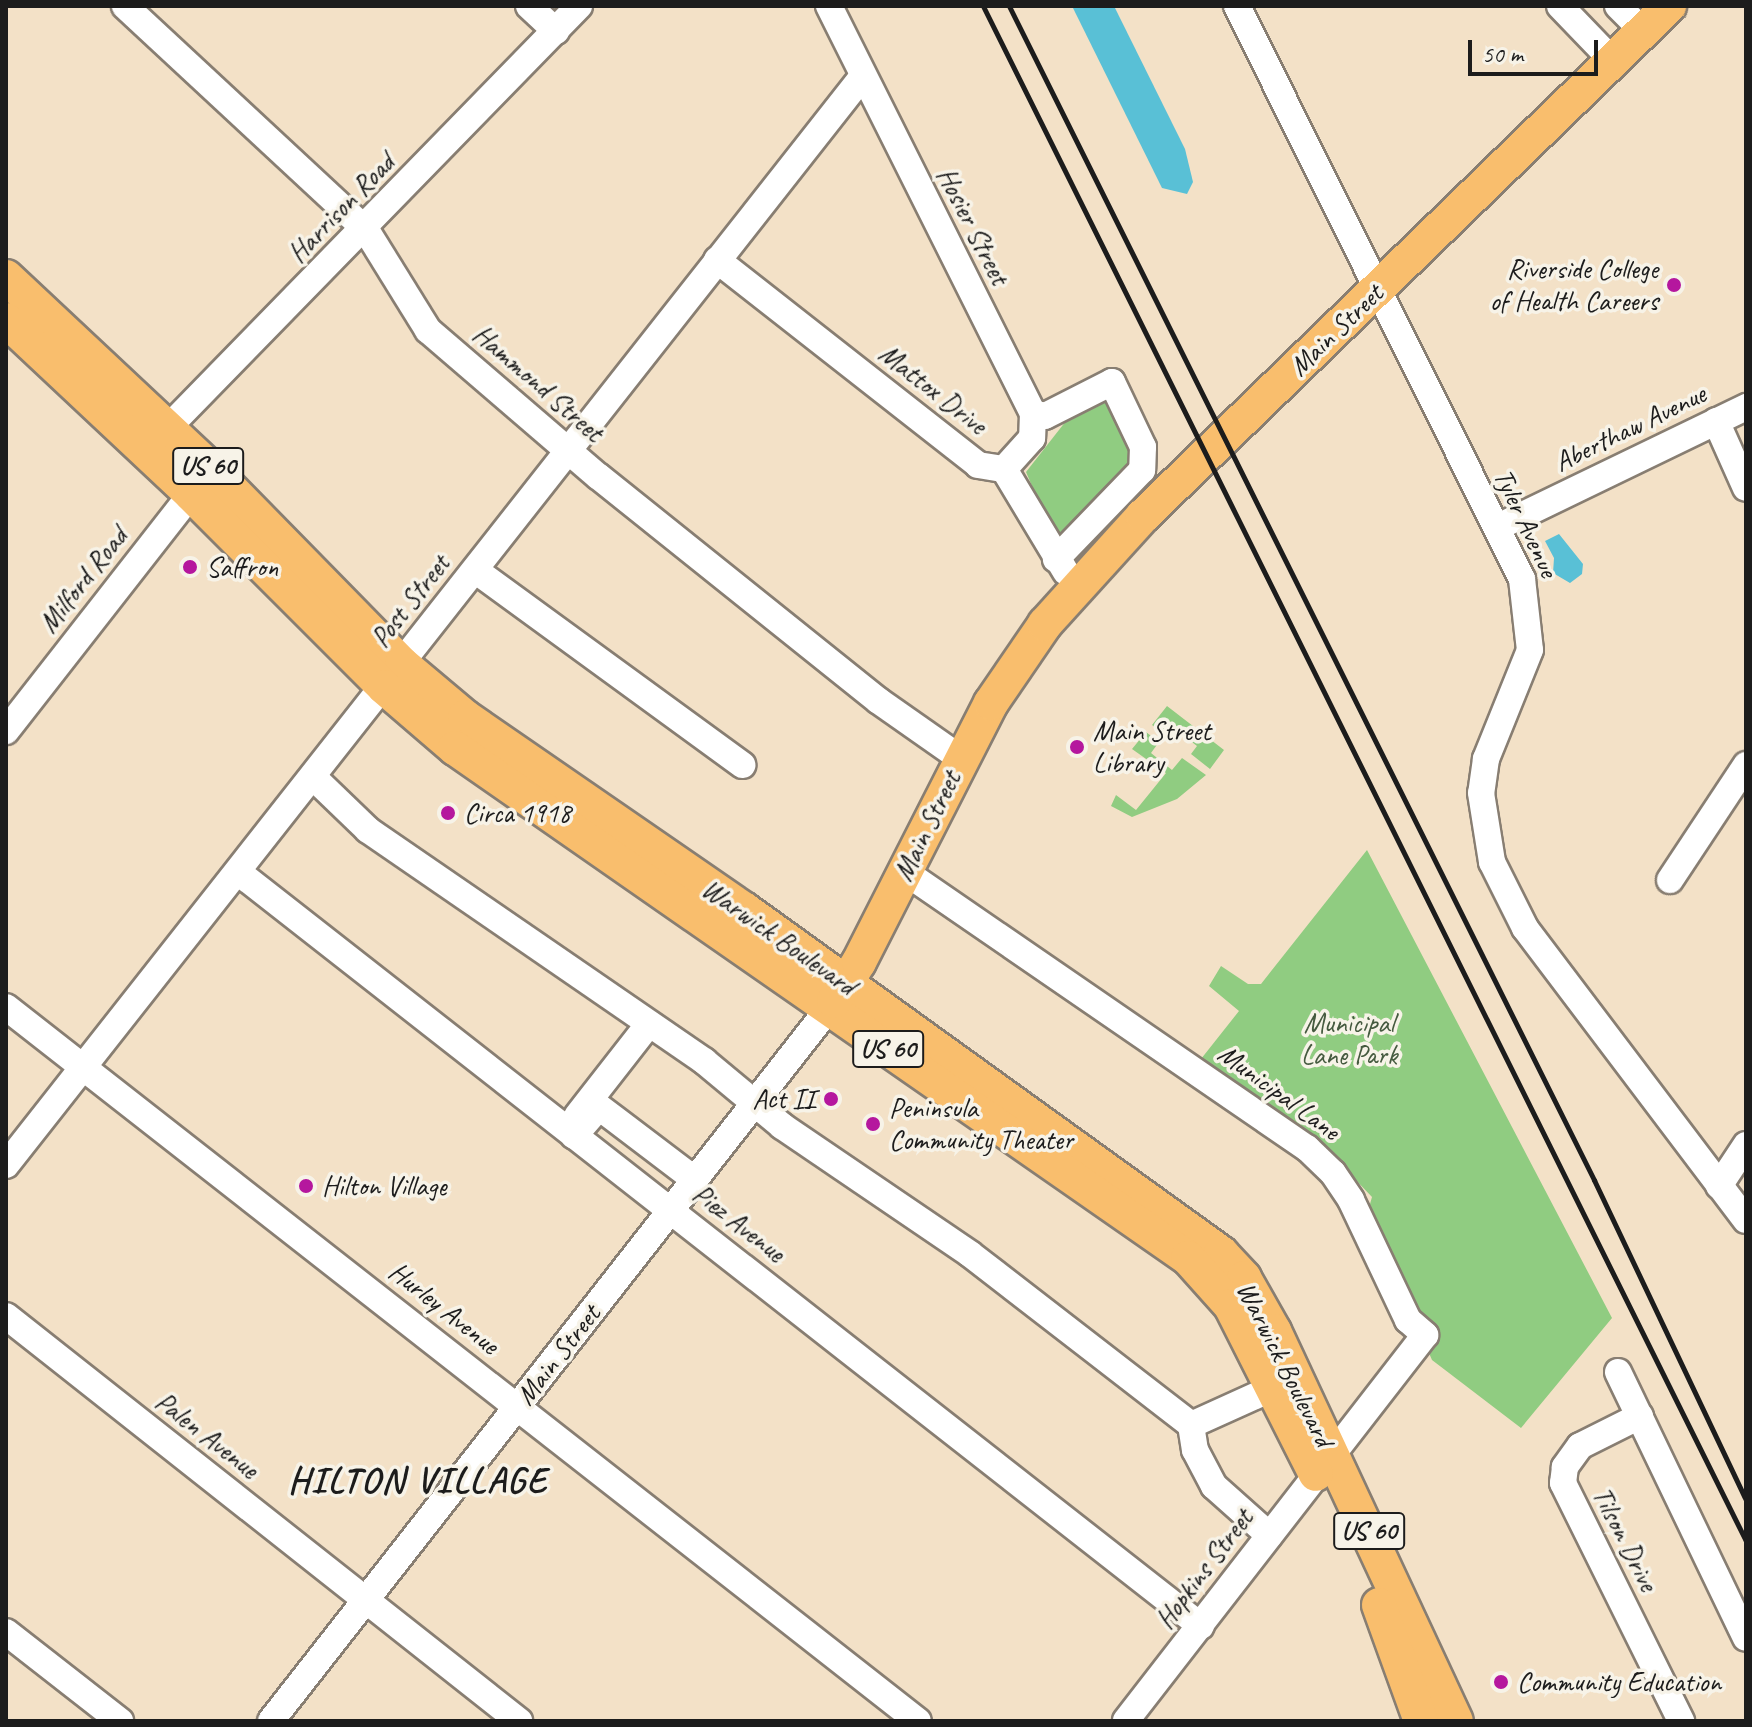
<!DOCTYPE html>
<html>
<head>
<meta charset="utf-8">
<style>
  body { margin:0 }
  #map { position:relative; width:1752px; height:1727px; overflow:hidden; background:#f3e1c7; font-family:Caveat,sans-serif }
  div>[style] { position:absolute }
  .green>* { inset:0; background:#90cc81 }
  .water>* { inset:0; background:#59c0d6 }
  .roads { filter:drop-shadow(2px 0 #887e72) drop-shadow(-2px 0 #887e72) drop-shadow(0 2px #887e72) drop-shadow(0 -2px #887e72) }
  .minor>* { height:26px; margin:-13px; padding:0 13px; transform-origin:13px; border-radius:13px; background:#fff }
  .major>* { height:34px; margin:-17px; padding:0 17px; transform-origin:17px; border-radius:17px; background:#f9be6d }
  .rail>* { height:5px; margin:-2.5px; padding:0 2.5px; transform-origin:2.5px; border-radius:2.5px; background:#1c1c1c }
  .dots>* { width:22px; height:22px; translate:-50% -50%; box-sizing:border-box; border:4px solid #f7f3e8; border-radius:50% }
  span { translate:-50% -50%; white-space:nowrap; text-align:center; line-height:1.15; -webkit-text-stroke:7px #f7f3e8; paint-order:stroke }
  .shield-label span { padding:2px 6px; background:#f7f3e8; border:2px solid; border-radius:6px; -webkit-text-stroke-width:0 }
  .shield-label { font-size:26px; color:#1c1c1c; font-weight:700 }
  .street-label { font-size:28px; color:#1c1c1c }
  .poi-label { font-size:28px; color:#1c1c1c }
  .right { translate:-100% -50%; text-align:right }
  .left { translate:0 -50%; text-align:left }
  .park-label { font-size:28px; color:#455a3f }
  .district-label { font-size:36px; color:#1c1c1c; font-weight:700; letter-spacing:2px }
  .frame { position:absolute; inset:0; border:8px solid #1c1c1c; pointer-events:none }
  .scale { position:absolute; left:1468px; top:40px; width:130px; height:36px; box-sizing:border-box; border:4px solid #1c1c1c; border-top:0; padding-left:10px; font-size:24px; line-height:28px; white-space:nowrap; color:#1c1c1c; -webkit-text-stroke:6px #f7f3e8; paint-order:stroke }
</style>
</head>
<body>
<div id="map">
  <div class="green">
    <div style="clip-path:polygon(1106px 402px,1132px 454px,1130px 468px,1060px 534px,1049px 526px,1026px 472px,1066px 421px)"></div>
    <div style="clip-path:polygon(1167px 706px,1224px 750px,1210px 769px,1191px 754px,1197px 746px,1170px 725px,1163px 733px,1152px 725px)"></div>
    <div style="clip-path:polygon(1146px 732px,1159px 742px,1151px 753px,1172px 770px,1182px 758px,1206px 775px,1177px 799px,1132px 817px,1111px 806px,1116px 795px,1136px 810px,1166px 773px,1132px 749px)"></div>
    <div style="clip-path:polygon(1367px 850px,1612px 1318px,1521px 1428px,1432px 1360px,1368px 1211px,1372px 1197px,1328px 1151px,1201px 1059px,1239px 1011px,1209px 986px,1221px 966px,1248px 984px,1261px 984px)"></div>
  </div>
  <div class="water">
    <div style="clip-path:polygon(1072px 6px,1114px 6px,1185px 149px,1193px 182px,1187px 194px,1162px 188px)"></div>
    <div style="clip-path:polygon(1559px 534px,1583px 564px,1582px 574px,1570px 583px,1553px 573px,1554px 558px,1545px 541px)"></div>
  </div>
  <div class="roads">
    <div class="minor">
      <div style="left:125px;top:6px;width:329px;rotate:42.9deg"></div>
      <div style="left:366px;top:230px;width:118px;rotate:58.2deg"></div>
      <div style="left:428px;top:330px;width:224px;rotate:40.7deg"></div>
      <div style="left:598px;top:476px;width:360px;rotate:38.7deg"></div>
      <div style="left:879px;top:701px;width:99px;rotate:35.1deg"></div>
      <div style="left:529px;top:6px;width:37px;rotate:43deg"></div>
      <div style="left:829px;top:6px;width:455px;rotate:63.4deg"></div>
      <div style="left:1033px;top:413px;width:25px;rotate:92deg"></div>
      <div style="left:1032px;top:438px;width:42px;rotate:132.1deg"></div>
      <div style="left:1237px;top:6px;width:640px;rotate:63.56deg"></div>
      <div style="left:1522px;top:579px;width:71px;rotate:83.6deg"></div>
      <div style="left:1530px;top:650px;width:118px;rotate:112deg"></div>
      <div style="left:1486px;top:759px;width:34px;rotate:98deg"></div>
      <div style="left:1481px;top:793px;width:70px;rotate:80.9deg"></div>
      <div style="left:1492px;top:862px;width:74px;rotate:63.4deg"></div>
      <div style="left:1525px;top:928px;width:366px;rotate:52.9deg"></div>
      <div style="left:1560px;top:6px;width:76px;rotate:46.1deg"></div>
      <div style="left:1618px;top:6px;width:35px;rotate:45deg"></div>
      <div style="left:717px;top:260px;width:332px;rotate:38.1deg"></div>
      <div style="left:978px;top:465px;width:26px;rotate:9deg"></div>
      <div style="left:1033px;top:413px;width:12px;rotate:14deg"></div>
      <div style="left:1045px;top:416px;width:75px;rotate:-26.9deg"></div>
      <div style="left:1112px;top:382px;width:72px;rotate:64.5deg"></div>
      <div style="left:1143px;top:447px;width:23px;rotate:92deg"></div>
      <div style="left:1142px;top:470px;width:124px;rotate:134deg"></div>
      <div style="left:1716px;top:421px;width:73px;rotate:65.9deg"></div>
      <div style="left:154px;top:442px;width:609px;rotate:-45.73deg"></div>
      <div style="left:1004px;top:469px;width:120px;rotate:59deg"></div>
      <div style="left:1498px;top:527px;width:276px;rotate:-25.8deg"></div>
      <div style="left:475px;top:570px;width:331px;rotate:36.1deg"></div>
      <div style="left:6px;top:731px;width:317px;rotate:-52deg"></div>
      <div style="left:313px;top:777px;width:76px;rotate:43.9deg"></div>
      <div style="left:368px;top:830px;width:408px;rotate:34.5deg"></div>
      <div style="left:704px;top:1061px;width:102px;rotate:39.8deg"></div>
      <div style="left:782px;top:1126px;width:227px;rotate:34.2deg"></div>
      <div style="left:970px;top:1254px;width:279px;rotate:37.7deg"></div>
      <div style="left:1191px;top:1425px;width:90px;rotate:-24.3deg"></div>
      <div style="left:238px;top:872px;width:1223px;rotate:38.06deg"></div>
      <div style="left:905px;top:872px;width:488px;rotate:34.5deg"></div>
      <div style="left:1307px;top:1148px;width:36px;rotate:44deg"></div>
      <div style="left:1333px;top:1173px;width:32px;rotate:56deg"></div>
      <div style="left:1351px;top:1200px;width:133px;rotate:64.6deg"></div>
      <div style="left:1408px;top:1320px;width:23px;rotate:41deg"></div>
      <div style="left:1425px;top:1335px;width:488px;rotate:127.8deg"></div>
      <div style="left:1670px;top:880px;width:138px;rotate:-56.5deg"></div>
      <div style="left:6px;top:1007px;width:1158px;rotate:38.06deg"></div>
      <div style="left:577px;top:1116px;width:117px;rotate:-52deg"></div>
      <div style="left:574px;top:1136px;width:38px;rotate:-49deg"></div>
      <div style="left:599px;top:1107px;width:121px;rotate:37.2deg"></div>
      <div style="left:6px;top:1165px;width:1386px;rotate:-51.8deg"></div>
      <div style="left:1719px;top:1186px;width:49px;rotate:-56.6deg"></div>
      <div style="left:6px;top:1316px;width:654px;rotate:38.29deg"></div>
      <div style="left:1618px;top:1372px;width:295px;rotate:64.3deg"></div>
      <div style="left:1640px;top:1416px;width:67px;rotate:153.4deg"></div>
      <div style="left:1580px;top:1446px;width:26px;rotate:126deg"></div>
      <div style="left:1565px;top:1467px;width:16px;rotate:97deg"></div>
      <div style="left:1563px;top:1483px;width:266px;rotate:63.6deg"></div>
      <div style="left:1191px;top:1425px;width:25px;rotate:81deg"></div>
      <div style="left:1195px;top:1450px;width:41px;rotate:62.2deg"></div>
      <div style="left:1214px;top:1486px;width:74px;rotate:41.7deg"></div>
      <div style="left:6px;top:1632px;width:145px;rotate:38deg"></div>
      <div style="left:271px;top:1721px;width:905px;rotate:-51.95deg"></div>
    </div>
    <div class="major">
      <div style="left:6px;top:277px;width:284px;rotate:43.1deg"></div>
      <div style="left:213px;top:471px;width:270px;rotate:45.6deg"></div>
      <div style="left:402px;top:664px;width:82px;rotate:40.1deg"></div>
      <div style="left:465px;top:717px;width:340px;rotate:34.6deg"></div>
      <div style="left:745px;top:910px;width:587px;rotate:35.78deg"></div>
      <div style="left:1221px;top:1253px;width:34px;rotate:47deg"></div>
      <div style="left:1244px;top:1278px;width:61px;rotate:60.5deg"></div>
      <div style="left:1274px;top:1331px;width:430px;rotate:65deg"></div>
      <div style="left:6px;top:320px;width:254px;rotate:43.2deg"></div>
      <div style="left:191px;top:494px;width:273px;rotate:45deg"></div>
      <div style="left:384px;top:687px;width:94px;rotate:40.7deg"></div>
      <div style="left:455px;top:748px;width:893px;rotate:34.83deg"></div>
      <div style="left:1188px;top:1258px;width:64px;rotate:48.1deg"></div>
      <div style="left:1231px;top:1306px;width:188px;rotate:63.2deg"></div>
      <div style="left:834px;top:1001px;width:46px;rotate:-57.3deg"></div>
      <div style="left:859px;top:962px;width:291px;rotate:-63deg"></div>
      <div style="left:991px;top:703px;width:96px;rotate:-55.6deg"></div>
      <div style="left:1045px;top:624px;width:146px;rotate:-47.8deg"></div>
      <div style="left:1143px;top:516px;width:733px;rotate:-44.12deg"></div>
      <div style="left:1379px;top:1605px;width:123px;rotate:70.1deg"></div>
    </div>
  </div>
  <div class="rail">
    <div style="left:983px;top:6px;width:1714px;rotate:63.57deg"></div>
    <div style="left:1009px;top:6px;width:1312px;rotate:63.51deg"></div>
    <div style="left:1594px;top:1180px;width:354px;rotate:64.6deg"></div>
  </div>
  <div class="dots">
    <div style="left:1674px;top:285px;background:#b5179e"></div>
    <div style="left:190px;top:567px;background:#b5179e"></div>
    <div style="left:1077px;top:747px;background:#b5179e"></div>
    <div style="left:448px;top:813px;background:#b5179e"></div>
    <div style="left:831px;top:1099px;background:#b5179e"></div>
    <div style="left:873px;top:1124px;background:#b5179e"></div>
    <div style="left:306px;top:1186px;background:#b5179e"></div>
    <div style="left:1501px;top:1682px;background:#b5179e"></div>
  </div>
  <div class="shield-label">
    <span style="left:208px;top:466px">US 60</span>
    <span style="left:888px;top:1049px">US 60</span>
    <span style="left:1369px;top:1531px">US 60</span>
  </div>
  <div class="street-label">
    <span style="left:341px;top:208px;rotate:-46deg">Harrison Road</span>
    <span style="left:973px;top:226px;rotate:63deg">Hosier Street</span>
    <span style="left:1336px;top:330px;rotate:-44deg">Main Street</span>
    <span style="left:538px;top:383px;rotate:41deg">Hammond Street</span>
    <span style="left:933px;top:389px;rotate:38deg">Mattox Drive</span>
    <span style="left:1630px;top:428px;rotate:-26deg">Aberthaw Avenue</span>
    <span style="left:1526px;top:523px;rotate:65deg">Tyler Avenue</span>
    <span style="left:83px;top:580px;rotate:-52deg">Milford Road</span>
    <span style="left:410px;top:601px;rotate:-52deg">Post Street</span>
    <span style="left:927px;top:826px;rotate:-64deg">Main Street</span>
    <span style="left:779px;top:937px;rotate:35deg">Warwick Boulevard</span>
    <span style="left:1279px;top:1092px;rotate:36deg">Municipal Lane</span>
    <span style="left:739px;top:1223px;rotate:38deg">Piez Avenue</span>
    <span style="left:444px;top:1308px;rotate:38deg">Hurley Avenue</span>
    <span style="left:558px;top:1355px;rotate:-52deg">Main Street</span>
    <span style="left:1285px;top:1364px;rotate:63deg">Warwick Boulevard</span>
    <span style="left:207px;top:1435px;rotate:38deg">Palen Avenue</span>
    <span style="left:1625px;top:1539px;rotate:63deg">Tilson Drive</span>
    <span style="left:1204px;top:1569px;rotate:-53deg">Hopkins Street</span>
  </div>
  <div class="poi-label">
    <span class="right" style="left:1658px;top:285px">Riverside College<br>of Health Careers</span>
    <span class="left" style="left:206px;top:567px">Saffron</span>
    <span class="left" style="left:1093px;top:747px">Main Street<br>Library</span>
    <span class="left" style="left:464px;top:813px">Circa 1918</span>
    <span class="right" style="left:815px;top:1099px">Act II</span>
    <span class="left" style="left:889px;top:1124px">Peninsula<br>Community Theater</span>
    <span class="left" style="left:322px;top:1186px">Hilton Village</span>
    <span class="left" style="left:1517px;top:1682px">Community Education</span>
  </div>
  <div class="park-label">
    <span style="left:1349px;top:1039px">Municipal<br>Lane Park</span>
  </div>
  <div class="district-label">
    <span style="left:418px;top:1481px">HILTON VILLAGE</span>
  </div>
  <div class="frame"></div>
  <div class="scale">50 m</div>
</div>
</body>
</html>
